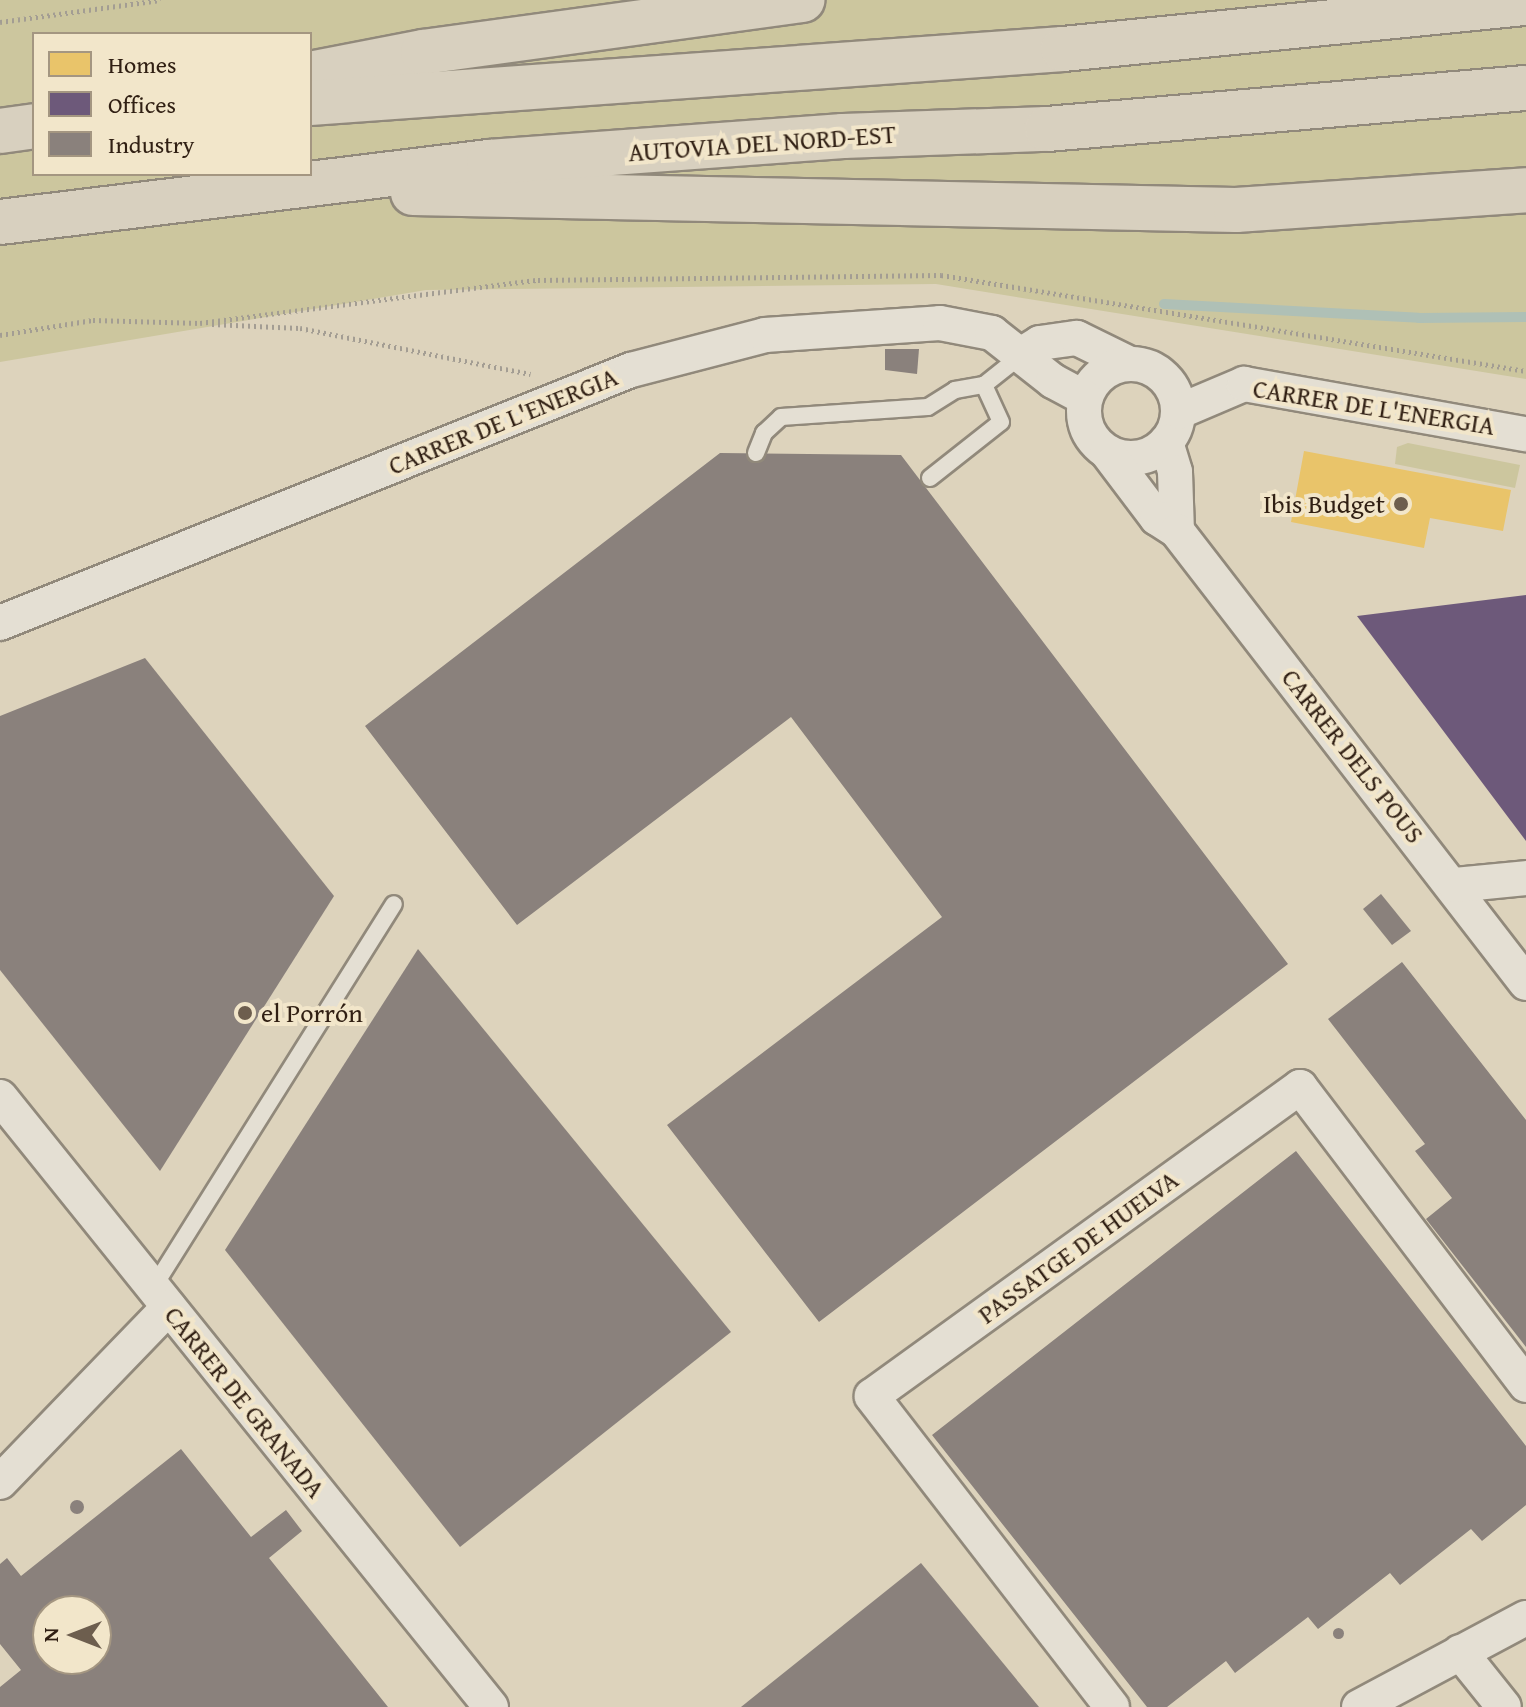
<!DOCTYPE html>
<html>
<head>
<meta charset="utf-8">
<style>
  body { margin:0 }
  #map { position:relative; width:1526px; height:1707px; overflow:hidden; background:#ddd3bc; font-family:"Gentium Book Plus",serif }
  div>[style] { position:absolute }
  .green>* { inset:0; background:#ccc69e }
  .homes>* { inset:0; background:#e9c46a }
  .offices>* { inset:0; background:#6d597a }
  .industry>* { inset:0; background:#8a817c }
  .round { border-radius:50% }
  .stream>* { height:10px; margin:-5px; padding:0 5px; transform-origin:5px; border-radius:5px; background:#afc0b6 }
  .path>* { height:5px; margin-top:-2.5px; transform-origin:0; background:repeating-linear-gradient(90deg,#a39d93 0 2px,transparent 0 6px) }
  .roads { filter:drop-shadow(2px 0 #91897b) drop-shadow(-2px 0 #91897b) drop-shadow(0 2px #91897b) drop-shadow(0 -2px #91897b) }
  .service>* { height:16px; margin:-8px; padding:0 8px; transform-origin:8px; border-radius:8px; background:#e4dfd3 }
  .minor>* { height:34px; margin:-17px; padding:0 17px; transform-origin:17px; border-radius:17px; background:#e4dfd3 }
  .minor>.ring { margin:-17px; padding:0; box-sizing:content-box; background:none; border:34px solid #e4dfd3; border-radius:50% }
  .motorway>* { height:44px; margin:-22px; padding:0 22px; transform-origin:22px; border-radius:22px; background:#d8d0bf }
  .dots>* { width:22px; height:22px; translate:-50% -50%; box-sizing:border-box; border:4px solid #f2e6ca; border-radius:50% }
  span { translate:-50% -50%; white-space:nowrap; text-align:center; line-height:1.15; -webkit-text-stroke:8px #f2e6ca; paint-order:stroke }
  .street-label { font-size:26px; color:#301f13 }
  .poi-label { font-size:26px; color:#301f13 }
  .right { translate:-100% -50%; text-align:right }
  .left { translate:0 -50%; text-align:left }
  .legend { position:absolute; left:32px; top:32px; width:280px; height:144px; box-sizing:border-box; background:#f2e6ca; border:2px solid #a49681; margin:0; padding:10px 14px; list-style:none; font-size:24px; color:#301f13 }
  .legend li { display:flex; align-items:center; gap:16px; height:40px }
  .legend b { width:40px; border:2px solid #a49681 }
  .north { position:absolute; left:32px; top:1595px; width:80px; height:80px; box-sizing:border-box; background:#f2e6ca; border:2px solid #a49681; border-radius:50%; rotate:270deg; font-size:22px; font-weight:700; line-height:32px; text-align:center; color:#301f13 }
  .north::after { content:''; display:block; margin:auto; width:28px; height:36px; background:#6d5e4e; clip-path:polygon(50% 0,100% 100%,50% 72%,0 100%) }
</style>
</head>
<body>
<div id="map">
  <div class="green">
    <div style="clip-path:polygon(evenodd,0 0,1526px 0,1526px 379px,936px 284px,426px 290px,0 362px,0 0,34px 34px,310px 34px,310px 174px,34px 174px,34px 34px)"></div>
    <div style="clip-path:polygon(1408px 443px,1520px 465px,1515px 488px,1395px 464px,1397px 447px)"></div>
  </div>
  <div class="homes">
    <div style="clip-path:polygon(1304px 451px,1511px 490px,1503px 531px,1430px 518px,1424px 548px,1291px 522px)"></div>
  </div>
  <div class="offices">
    <div style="clip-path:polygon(1526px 595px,1526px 841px,1357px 616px)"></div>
  </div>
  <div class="industry">
    <div style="clip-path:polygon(885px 349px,919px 349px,917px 374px,885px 370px)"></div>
    <div style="clip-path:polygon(720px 453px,901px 455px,1288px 964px,819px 1322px,667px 1125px,942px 917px,791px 717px,517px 925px,365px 726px)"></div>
    <div style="clip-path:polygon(145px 658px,334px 896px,160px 1171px,0 970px,0 716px)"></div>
    <div style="clip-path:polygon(1381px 894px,1411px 931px,1392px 945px,1363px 909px)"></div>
    <div style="clip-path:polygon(418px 949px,731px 1332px,460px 1547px,225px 1250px)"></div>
    <div style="clip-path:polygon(1402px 962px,1526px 1120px,1526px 1347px,1426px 1219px,1452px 1198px,1415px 1151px,1425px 1144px,1328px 1019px)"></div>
    <div style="clip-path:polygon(1296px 1151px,1526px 1446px,1526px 1505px,1482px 1541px,1471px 1529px,1400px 1585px,1390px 1573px,1318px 1629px,1308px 1617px,1235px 1673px,1226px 1661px,1167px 1707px,1147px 1707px,932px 1435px)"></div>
    <div style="clip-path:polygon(evenodd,181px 1449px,251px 1537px,286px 1510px,302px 1531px,269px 1558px,388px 1707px,0 1707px,0 1687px,21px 1670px,0 1644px,0 1564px,7px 1558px,21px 1576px,181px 1449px,48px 1611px,96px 1611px,96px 1659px,48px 1659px,48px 1611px)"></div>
    <div class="round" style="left:70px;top:1500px;width:14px;height:14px"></div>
    <div style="clip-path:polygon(921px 1563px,1039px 1707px,741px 1707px)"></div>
    <div class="round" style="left:1332.5px;top:1627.5px;width:11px;height:11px"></div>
  </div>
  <div class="stream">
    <div style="left:1164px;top:304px;width:255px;rotate:3.1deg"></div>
    <div style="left:1419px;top:318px;width:107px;rotate:-0.5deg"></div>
  </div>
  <div class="path">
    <div style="left:0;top:22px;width:162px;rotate:-7.8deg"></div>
    <div style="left:212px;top:324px;width:88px;rotate:2.6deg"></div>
    <div style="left:300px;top:328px;width:235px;rotate:11.3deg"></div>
    <div style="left:0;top:335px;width:94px;rotate:-9.2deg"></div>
    <div style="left:93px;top:320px;width:107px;rotate:1.6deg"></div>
    <div style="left:200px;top:323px;width:341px;rotate:-7.3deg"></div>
    <div style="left:538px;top:280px;width:403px;rotate:-0.7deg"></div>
    <div style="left:941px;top:275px;width:593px;rotate:9.32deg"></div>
  </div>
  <div class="roads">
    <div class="service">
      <div style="left:756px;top:453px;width:22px;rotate:-68deg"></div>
      <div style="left:764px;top:433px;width:23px;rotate:-43deg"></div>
      <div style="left:781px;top:417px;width:147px;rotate:-3.9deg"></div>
      <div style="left:928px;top:407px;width:32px;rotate:-32deg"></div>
      <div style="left:955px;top:390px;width:29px;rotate:-10deg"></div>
      <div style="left:984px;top:385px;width:50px;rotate:-38.5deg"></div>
      <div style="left:930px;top:478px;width:90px;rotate:-38.3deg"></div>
      <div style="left:1001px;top:422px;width:41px;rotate:-114.7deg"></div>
      <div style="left:153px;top:1288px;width:453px;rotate:-57.9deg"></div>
    </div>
    <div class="minor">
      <div style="left:1024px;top:353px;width:19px;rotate:-32deg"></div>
      <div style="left:1040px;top:343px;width:37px;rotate:-8deg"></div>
      <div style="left:1077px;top:338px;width:59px;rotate:26.1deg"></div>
      <div class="ring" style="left:1084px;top:364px;width:60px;height:60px"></div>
      <div style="left:1178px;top:412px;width:72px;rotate:-23deg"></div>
      <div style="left:1244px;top:384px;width:286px;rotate:10.1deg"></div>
      <div style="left:1166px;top:442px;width:31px;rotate:73deg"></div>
      <div style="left:1175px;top:472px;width:59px;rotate:88.1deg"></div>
      <div style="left:1107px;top:452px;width:83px;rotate:52.9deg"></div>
      <div style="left:1157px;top:518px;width:24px;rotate:33deg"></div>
      <div style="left:1177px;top:531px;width:571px;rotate:52.33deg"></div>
      <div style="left:0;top:623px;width:680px;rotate:-21.85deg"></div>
      <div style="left:631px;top:370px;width:138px;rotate:-14.6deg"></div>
      <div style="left:765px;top:335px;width:175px;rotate:-3.9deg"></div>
      <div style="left:940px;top:323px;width:53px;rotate:10.9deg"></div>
      <div style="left:992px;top:333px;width:78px;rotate:38.2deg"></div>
      <div style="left:1053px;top:381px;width:36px;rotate:28deg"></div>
      <div style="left:1455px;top:885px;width:71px;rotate:-5.6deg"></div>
      <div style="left:0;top:1097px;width:783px;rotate:51.17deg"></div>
      <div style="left:0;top:1482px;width:243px;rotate:-46deg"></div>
      <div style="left:1460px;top:1652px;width:70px;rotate:51.3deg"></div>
      <div style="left:1112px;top:1707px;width:393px;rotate:-127.7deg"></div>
      <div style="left:872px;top:1396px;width:528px;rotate:-35.83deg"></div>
      <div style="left:1300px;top:1087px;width:374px;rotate:52.8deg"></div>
      <div style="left:1359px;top:1707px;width:189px;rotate:-28.1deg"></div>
    </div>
    <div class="motorway">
      <div style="left:310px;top:74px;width:115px;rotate:-11deg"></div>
      <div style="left:423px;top:52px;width:383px;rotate:-7.8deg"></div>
      <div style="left:310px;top:103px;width:755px;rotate:-4.1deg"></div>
      <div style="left:1063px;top:49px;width:465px;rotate:-5.7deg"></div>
      <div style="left:0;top:131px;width:34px;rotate:-8deg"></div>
      <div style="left:413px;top:193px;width:823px;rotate:1.18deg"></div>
      <div style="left:1236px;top:210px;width:291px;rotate:-3.9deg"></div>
      <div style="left:0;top:222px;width:493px;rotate:-7deg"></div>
      <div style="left:489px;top:162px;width:355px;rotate:-4.2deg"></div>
      <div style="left:843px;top:136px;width:204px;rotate:-2deg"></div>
      <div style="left:1047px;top:129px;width:481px;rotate:-4.9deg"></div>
    </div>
  </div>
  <div class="dots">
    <div style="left:1401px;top:504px;background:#6d5e4e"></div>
    <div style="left:245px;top:1013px;background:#6d5e4e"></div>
  </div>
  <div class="street-label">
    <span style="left:762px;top:143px;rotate:-4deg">AUTOVIA DEL NORD-EST</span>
    <span style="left:1374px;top:407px;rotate:9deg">CARRER DE L'ENERGIA</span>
    <span style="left:503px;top:421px;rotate:-22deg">CARRER DE L'ENERGIA</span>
    <span style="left:1353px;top:756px;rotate:52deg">CARRER DELS POUS</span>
    <span style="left:1078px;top:1247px;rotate:-36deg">PASSATGE DE HUELVA</span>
    <span style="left:245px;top:1402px;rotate:51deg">CARRER DE GRANADA</span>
  </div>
  <div class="poi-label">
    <span class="right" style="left:1385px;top:504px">Ibis Budget</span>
    <span class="left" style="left:261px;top:1013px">el Porrón</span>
  </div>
  <ul class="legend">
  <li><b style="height:22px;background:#e9c46a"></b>Homes</li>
  <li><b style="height:22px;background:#6d597a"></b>Offices</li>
  <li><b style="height:22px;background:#8a817c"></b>Industry</li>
  </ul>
  <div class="north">N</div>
</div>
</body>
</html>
